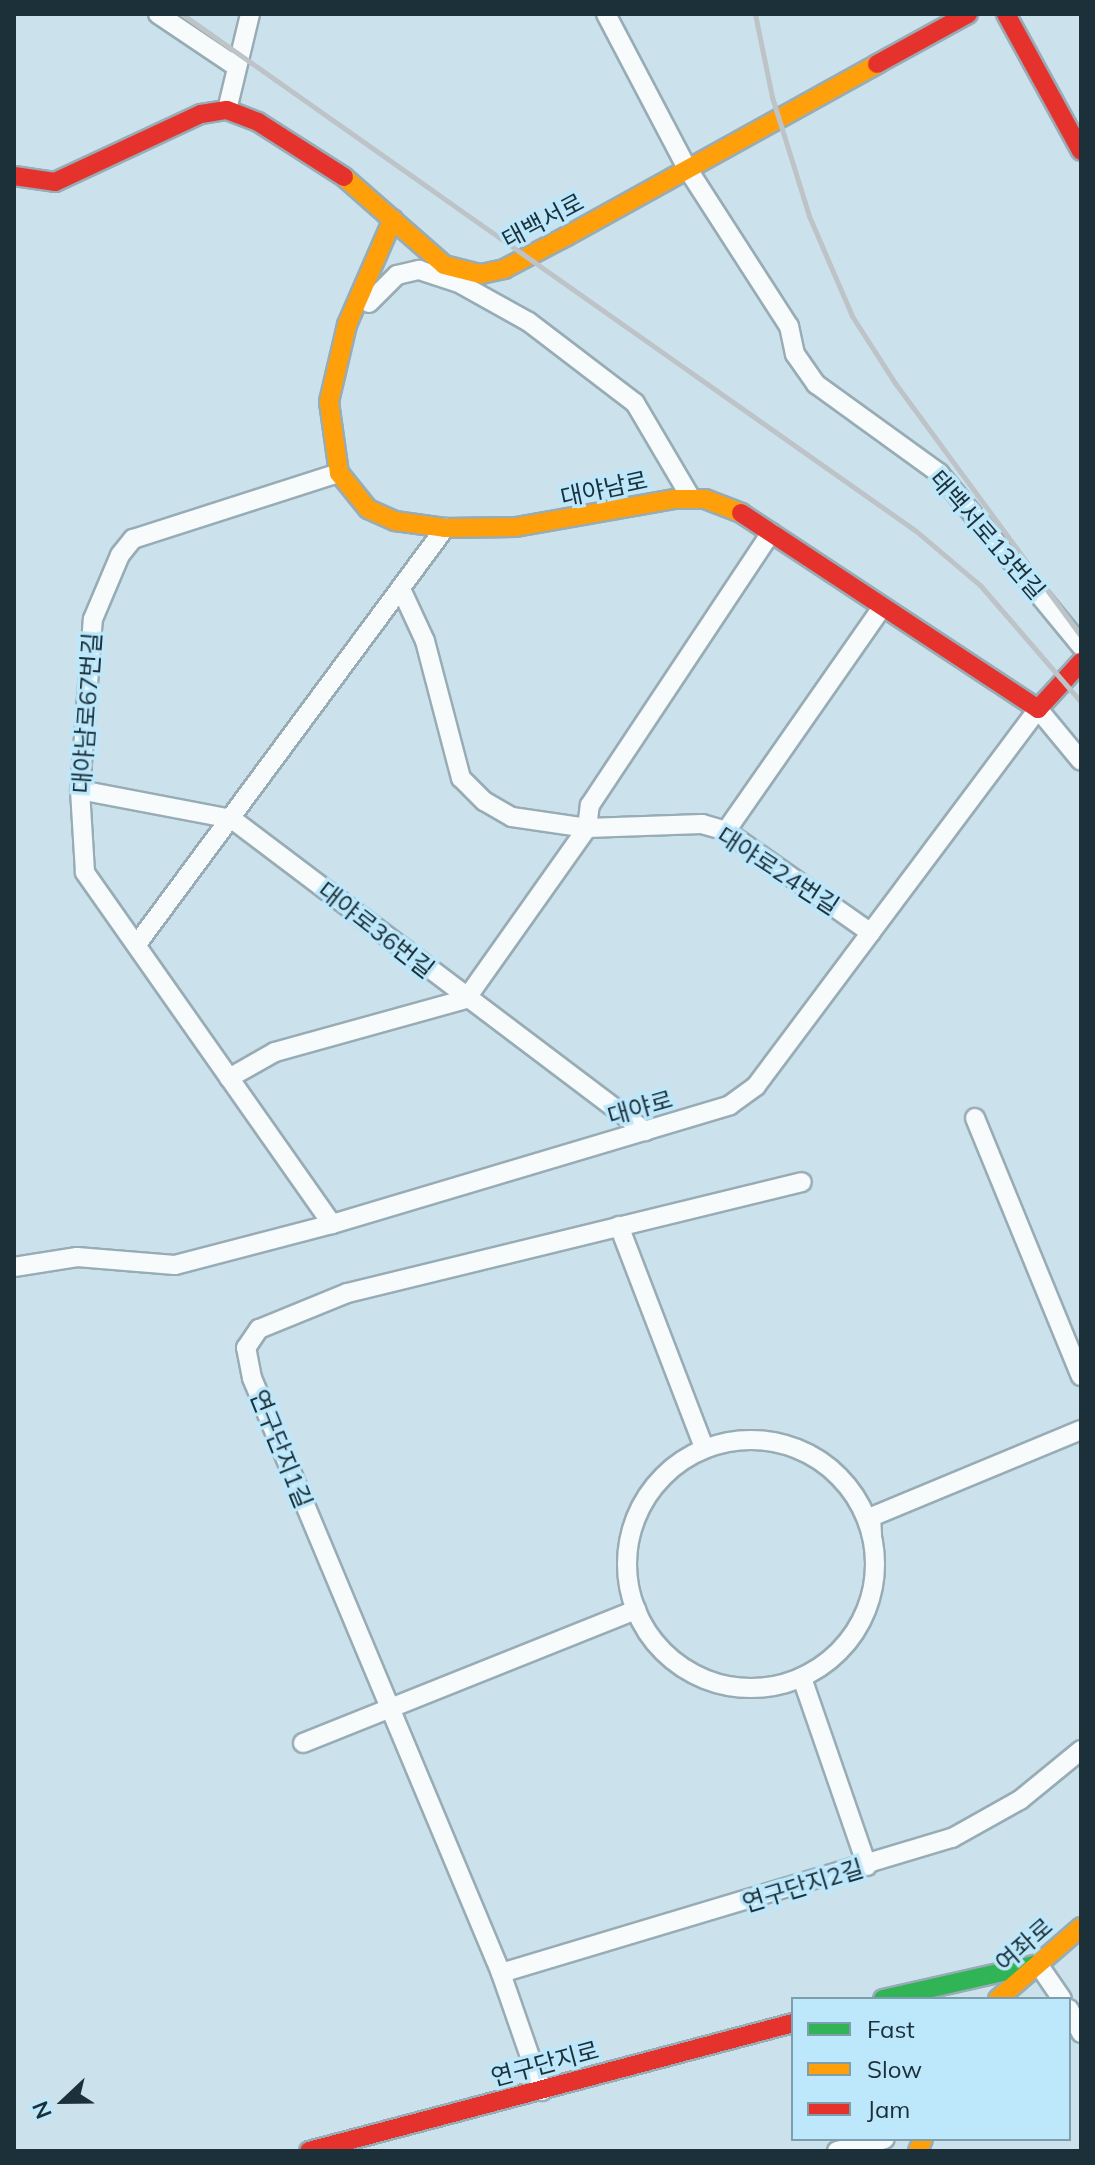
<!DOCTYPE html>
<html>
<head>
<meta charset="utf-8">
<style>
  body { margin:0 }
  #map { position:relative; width:1095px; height:2165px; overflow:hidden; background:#cbe2ed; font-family:Mulish,"Noto Sans KR",sans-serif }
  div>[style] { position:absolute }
  .roads { filter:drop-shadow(2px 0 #98acb5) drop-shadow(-2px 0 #98acb5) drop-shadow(0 2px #98acb5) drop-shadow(0 -2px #98acb5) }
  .street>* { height:18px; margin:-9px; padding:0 9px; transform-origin:9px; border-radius:9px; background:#f7fbfc }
  .street>.ring { margin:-9px; padding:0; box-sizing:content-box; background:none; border:18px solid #f7fbfc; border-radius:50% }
  .fast>* { height:18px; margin:-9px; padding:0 9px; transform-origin:9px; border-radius:9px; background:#30b455 }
  .slow>* { height:18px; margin:-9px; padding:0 9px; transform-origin:9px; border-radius:9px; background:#ff9f0a }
  .jam>* { height:18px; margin:-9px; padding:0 9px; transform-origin:9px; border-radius:9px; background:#e5322d }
  .rail>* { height:5px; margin:-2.5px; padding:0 2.5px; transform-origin:2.5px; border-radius:2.5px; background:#bdc3c6 }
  span { translate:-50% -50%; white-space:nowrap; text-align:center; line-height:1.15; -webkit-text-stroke:7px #bde7fb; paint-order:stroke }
  .street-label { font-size:24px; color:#1b3039 }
  .frame { position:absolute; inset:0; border:16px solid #1b3039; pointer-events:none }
  .legend { position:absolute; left:791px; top:1997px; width:280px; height:144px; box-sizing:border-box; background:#bde7fb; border:2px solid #7c9ead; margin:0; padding:10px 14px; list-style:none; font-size:24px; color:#1b3039 }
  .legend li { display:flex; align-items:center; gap:16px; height:40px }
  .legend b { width:40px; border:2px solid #7c9ead }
  .north { position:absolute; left:24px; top:2061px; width:80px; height:80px; -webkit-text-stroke:6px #bde7fb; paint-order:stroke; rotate:248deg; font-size:22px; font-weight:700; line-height:32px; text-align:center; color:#1b3039 }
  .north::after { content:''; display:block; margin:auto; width:28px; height:36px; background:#1b3039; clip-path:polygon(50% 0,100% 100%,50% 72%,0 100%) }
</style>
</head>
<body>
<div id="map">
  <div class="roads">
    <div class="street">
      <div style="left:158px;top:14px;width:95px;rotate:33.9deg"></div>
      <div style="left:606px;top:14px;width:174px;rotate:62.3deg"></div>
      <div style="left:687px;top:168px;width:188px;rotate:57.2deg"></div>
      <div style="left:789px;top:326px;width:29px;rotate:78deg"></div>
      <div style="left:795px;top:354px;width:37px;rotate:55deg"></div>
      <div style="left:816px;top:384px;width:152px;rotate:35.9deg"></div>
      <div style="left:939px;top:473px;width:224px;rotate:50.6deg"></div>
      <div style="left:227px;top:110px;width:99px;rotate:-76.5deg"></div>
      <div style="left:369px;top:303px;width:40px;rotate:-45deg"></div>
      <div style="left:397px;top:275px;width:23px;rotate:-13deg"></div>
      <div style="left:419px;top:270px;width:40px;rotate:18deg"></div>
      <div style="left:457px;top:282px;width:82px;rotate:29.1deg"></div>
      <div style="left:529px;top:322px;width:133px;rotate:37.4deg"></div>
      <div style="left:635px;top:403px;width:110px;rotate:59.5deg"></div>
      <div style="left:401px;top:589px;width:57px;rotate:65.2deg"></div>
      <div style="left:425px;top:641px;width:142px;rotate:75.3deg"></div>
      <div style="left:461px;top:778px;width:33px;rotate:45deg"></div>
      <div style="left:484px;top:801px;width:32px;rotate:30deg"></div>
      <div style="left:512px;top:817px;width:76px;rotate:8.3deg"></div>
      <div style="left:587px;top:828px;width:115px;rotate:-2deg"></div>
      <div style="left:702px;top:824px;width:25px;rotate:16deg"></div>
      <div style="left:726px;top:831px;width:177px;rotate:35.1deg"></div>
      <div style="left:80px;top:790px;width:155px;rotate:10.8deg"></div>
      <div style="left:232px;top:819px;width:518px;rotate:37.07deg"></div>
      <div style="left:726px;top:831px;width:273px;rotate:-55.1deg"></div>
      <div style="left:137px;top:944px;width:518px;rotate:-53.48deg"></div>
      <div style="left:229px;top:1078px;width:53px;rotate:-29.5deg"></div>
      <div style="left:275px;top:1052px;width:198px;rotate:-15.5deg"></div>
      <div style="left:466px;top:999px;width:209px;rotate:-54.7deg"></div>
      <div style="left:587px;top:828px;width:23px;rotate:-83deg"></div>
      <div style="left:590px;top:805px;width:327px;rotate:-56.4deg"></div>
      <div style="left:975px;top:1118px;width:279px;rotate:67.7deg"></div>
      <div style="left:332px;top:1224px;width:430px;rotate:-125.1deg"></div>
      <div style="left:85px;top:872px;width:82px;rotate:-93.5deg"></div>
      <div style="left:80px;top:790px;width:171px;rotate:-85.7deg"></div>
      <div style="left:93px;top:619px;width:69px;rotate:-67.1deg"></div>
      <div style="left:120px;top:555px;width:21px;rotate:-51deg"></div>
      <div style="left:133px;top:539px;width:216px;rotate:-17.8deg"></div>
      <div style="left:619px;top:1226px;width:238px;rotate:69deg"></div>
      <div style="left:14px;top:1267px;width:64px;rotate:-9deg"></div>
      <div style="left:77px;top:1257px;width:98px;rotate:4.7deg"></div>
      <div style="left:175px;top:1265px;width:162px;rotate:-14.6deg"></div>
      <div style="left:332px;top:1224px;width:415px;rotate:-16.6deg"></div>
      <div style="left:730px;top:1105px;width:32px;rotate:-36deg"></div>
      <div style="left:756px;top:1086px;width:471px;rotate:-53.2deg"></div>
      <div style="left:1038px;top:709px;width:67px;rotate:50.4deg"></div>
      <div class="ring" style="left:627px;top:1440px;width:230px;height:230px"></div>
      <div style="left:872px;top:1535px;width:18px;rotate:-93deg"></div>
      <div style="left:871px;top:1517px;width:227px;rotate:-22.5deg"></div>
      <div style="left:802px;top:1678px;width:199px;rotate:70.9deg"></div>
      <div style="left:303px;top:1743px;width:359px;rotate:-21.8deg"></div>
      <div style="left:1038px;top:1964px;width:42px;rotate:55.6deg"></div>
      <div style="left:501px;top:1973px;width:471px;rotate:-16.7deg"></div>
      <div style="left:952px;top:1838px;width:78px;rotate:-29.2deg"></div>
      <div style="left:1020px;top:1800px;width:79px;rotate:-39.3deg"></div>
      <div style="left:1069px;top:2009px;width:27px;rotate:63deg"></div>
      <div style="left:542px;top:2091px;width:125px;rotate:-109.2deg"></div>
      <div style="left:501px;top:1973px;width:645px;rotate:-112.71deg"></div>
      <div style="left:252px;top:1378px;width:31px;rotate:-101deg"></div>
      <div style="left:246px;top:1348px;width:23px;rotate:-56deg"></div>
      <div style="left:259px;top:1329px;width:95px;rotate:-22.2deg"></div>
      <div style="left:347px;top:1293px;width:468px;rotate:-13.7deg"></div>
      <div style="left:837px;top:2151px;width:49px;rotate:-14deg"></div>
    </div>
    <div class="fast">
      <div style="left:883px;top:1999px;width:159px;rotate:-12.7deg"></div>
    </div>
    <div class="slow">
      <div style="left:344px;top:177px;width:133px;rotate:41.3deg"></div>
      <div style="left:444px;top:265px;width:38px;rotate:14deg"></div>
      <div style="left:481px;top:274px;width:24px;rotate:-12deg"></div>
      <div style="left:504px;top:269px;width:71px;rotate:-27.6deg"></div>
      <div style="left:567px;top:236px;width:355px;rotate:-29deg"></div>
      <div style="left:393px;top:219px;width:116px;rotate:113.5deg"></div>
      <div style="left:347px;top:325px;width:79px;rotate:103.2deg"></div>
      <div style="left:329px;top:402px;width:72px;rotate:82deg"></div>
      <div style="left:339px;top:473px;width:46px;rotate:51.1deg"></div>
      <div style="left:368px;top:509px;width:30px;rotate:24deg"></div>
      <div style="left:395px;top:521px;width:50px;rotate:8deg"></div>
      <div style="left:445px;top:528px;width:71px;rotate:-0.8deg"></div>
      <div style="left:516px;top:527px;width:160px;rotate:-10deg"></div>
      <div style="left:674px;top:499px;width:31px"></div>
      <div style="left:705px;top:499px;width:39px;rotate:21deg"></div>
      <div style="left:998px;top:1999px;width:110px;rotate:-40.9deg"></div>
      <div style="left:918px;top:2151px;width:13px;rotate:-67deg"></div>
    </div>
    <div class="jam">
      <div style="left:1006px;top:14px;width:156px;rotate:61.3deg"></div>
      <div style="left:877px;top:64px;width:104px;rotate:-28.8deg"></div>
      <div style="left:14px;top:176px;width:41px;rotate:8.3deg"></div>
      <div style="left:55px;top:182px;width:161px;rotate:-25deg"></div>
      <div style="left:201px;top:114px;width:26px;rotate:-9deg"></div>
      <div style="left:227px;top:110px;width:33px;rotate:21deg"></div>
      <div style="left:258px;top:122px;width:102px;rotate:32.6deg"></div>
      <div style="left:741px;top:513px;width:356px;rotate:33.4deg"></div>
      <div style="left:1038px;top:709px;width:64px;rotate:-47.5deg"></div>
      <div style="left:309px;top:2151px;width:501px;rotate:-14.81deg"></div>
    </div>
  </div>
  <div class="rail">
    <div style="left:182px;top:14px;width:898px;rotate:35.16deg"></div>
    <div style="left:916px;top:531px;width:84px;rotate:40.2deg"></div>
    <div style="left:980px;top:585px;width:155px;rotate:49.2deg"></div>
    <div style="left:755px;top:14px;width:85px;rotate:78.4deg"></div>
    <div style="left:772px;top:97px;width:125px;rotate:72.7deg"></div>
    <div style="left:809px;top:216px;width:109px;rotate:66.7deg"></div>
    <div style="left:852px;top:316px;width:80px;rotate:57.3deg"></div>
    <div style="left:895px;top:383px;width:314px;rotate:53.7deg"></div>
  </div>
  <div class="street-label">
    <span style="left:543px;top:221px;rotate:-28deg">태백서로</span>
    <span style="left:604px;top:489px;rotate:-12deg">대야남로</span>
    <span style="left:987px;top:535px;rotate:49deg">태백서로13번길</span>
    <span style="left:87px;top:713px;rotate:-86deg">대야남로67번길</span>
    <span style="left:778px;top:871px;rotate:33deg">대야로24번길</span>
    <span style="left:376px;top:930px;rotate:38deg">대야로36번길</span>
    <span style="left:640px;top:1108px;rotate:-16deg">대야로</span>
    <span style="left:281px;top:1449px;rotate:68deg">연구단지1길</span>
    <span style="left:803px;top:1886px;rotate:-17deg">연구단지2길</span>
    <span style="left:1024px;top:1945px;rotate:-41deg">여좌로</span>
    <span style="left:545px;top:2064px;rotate:-15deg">연구단지로</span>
  </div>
  <div class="frame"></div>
  <ul class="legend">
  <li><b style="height:10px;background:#30b455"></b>Fast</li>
  <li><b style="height:10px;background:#ff9f0a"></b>Slow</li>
  <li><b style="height:10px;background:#e5322d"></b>Jam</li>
  </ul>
  <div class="north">N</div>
</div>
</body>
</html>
